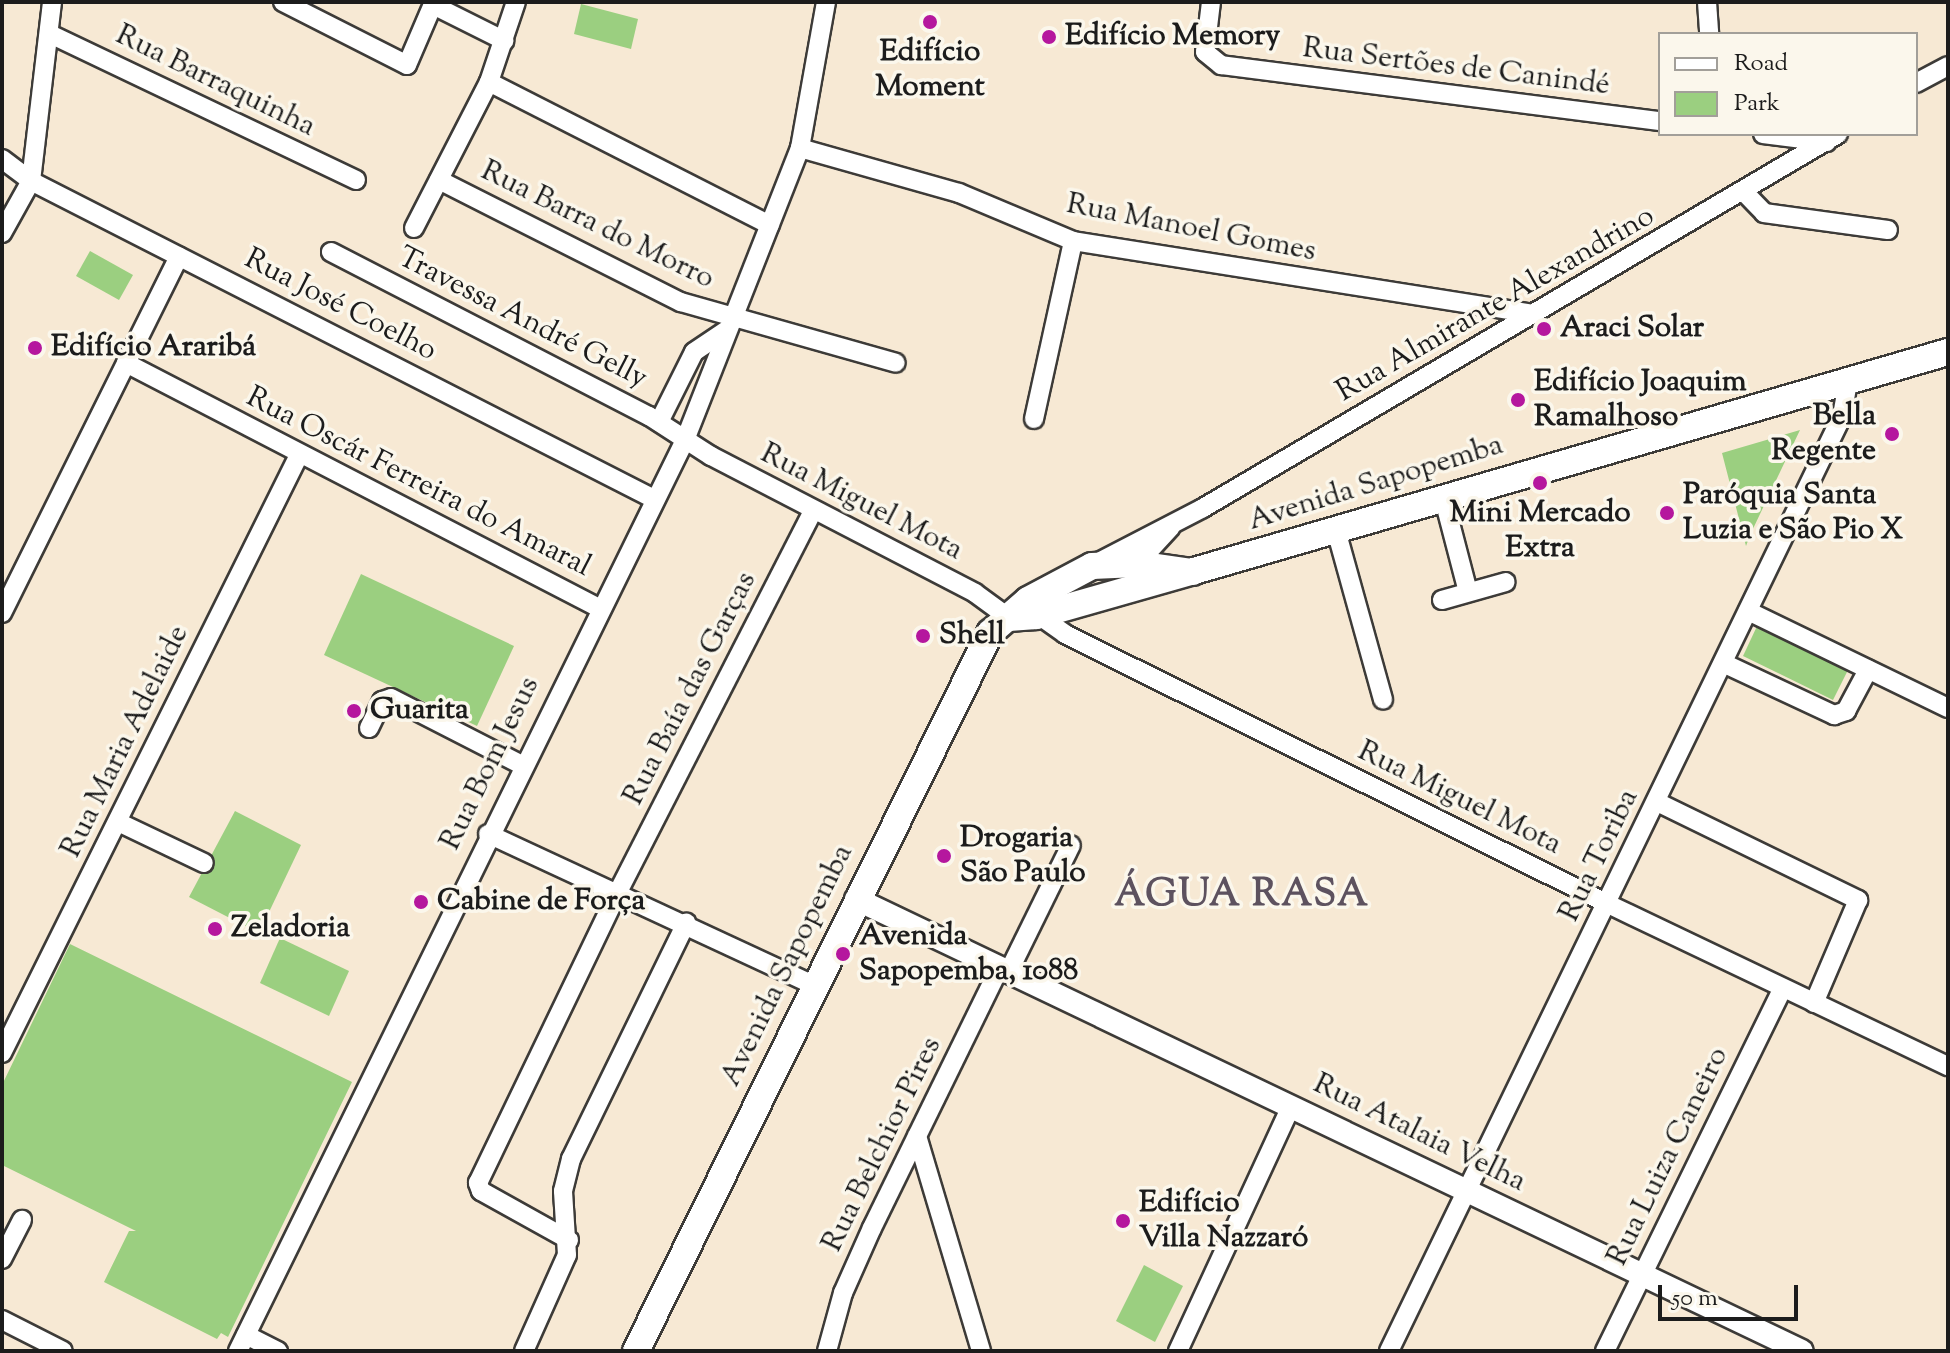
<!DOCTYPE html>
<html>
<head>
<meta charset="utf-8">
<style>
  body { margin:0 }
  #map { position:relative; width:1950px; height:1353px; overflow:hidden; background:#f7e9d4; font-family:"Sorts Mill Goudy",serif }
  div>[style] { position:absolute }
  .green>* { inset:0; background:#9bcf80 }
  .roads { filter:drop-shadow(2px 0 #3d3b38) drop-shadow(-2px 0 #3d3b38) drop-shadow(0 2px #3d3b38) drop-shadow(0 -2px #3d3b38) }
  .minor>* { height:18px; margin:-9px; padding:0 9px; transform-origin:9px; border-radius:9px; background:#fff }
  .tertiary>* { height:22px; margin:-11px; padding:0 11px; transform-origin:11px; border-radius:11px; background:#fff }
  .secondary>* { height:26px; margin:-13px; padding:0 13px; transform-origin:13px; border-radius:13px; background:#fff }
  .dots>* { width:22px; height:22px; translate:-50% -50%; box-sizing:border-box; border:4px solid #fbf7ec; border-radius:50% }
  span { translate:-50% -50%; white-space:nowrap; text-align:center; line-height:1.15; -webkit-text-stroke:7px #fbf7ec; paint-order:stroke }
  .poi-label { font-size:30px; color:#1c1c1c; font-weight:700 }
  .left { translate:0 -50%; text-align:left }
  .right { translate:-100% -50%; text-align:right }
  .street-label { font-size:30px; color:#1c1c1c }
  .district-label { font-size:38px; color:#5d525f; font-weight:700; letter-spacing:2px }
  .frame { position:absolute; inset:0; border:4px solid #1c1c1c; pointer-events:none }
  .legend { position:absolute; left:1658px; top:32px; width:260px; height:104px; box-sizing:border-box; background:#fbf7ec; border:2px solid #a29f99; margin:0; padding:10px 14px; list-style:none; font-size:24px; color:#1c1c1c }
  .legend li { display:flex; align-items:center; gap:16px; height:40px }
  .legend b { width:40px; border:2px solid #a29f99 }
  .scale { position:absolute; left:1658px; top:1285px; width:140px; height:36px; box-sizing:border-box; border:4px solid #1c1c1c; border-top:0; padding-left:10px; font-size:24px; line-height:28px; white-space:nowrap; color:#1c1c1c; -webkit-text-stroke:6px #fbf7ec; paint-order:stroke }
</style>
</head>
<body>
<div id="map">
  <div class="green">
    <div style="clip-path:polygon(581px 4px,638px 19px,631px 49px,574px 34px)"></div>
    <div style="clip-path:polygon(90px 251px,133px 275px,119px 300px,76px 276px)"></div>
    <div style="clip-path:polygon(1800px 430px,1751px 533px,1746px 546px,1722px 453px)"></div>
    <div style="clip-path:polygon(361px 574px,514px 646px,477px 726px,324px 655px)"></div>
    <div style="clip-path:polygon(1758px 624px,1849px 668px,1833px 700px,1743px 656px)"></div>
    <div style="clip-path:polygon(235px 811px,301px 845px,259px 933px,189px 897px)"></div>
    <div style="clip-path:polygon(280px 938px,349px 971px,329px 1016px,260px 983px)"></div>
    <div style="clip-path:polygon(70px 944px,352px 1082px,228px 1337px,221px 1333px,217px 1339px,104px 1282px,129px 1231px,136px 1231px,2px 1165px,2px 1085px)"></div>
    <div style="clip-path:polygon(1144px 1265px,1183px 1286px,1155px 1342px,1116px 1321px)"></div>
  </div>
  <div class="roads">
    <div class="minor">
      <div style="left:283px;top:2px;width:139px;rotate:26.9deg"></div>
      <div style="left:407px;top:65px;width:69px;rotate:-66.8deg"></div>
      <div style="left:1211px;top:2px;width:50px;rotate:96.8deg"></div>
      <div style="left:1205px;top:52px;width:21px;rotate:39deg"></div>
      <div style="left:1221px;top:65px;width:443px;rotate:7.3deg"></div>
      <div style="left:1707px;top:2px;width:32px;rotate:86deg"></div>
      <div style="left:433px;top:5px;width:80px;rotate:26.6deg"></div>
      <div style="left:50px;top:34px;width:339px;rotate:25.5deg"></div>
      <div style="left:489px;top:82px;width:315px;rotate:27deg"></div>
      <div style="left:1916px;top:83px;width:36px;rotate:-28deg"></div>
      <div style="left:1763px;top:134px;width:64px;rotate:7.2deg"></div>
      <div style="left:800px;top:148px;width:165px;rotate:15.8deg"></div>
      <div style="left:959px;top:193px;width:124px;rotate:22.8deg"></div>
      <div style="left:1073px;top:241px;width:468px;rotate:9deg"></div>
      <div style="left:2px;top:159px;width:36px;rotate:37deg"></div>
      <div style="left:31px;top:181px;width:699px;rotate:27.04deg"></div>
      <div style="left:439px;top:180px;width:271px;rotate:26.8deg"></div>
      <div style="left:681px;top:302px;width:223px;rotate:15.8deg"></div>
      <div style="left:1744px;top:192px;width:29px;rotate:46deg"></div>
      <div style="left:1764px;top:213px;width:125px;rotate:7.8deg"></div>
      <div style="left:414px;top:228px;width:164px;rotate:-62.8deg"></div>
      <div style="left:489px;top:82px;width:84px;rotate:-71.4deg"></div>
      <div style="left:2px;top:233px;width:60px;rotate:-60.9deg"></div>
      <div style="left:31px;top:181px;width:180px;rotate:-83.3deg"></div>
      <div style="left:331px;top:252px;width:358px;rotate:27.3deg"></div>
      <div style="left:649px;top:416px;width:74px;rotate:32.8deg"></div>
      <div style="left:711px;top:456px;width:297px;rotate:27.4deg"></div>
      <div style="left:975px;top:593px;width:42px;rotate:36.3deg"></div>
      <div style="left:126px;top:363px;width:533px;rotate:27.38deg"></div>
      <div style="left:1034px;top:419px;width:182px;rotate:-77.6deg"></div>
      <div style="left:659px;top:422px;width:78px;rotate:-63.4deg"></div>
      <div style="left:694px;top:352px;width:40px;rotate:-34deg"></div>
      <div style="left:1443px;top:496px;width:99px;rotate:75.4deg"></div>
      <div style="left:1336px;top:530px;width:176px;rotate:74.5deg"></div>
      <div style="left:1137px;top:564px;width:50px;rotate:-47.4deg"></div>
      <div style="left:1093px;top:565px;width:124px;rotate:-27.4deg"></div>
      <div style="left:1203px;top:508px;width:737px;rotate:-30.5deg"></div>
      <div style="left:1442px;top:600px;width:66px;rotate:-15.7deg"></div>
      <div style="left:1748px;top:611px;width:222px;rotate:25.9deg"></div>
      <div style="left:1034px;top:612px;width:38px;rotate:35deg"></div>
      <div style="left:1065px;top:634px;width:606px;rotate:26.44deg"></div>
      <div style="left:1608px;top:904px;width:377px;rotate:25.5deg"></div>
      <div style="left:2px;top:613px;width:398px;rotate:-63.6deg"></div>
      <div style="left:1723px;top:663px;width:123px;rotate:25.1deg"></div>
      <div style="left:1834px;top:715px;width:13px;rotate:-18deg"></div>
      <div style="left:1846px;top:711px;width:47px;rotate:-61.8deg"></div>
      <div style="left:369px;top:728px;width:30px;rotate:-64deg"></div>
      <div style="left:382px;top:701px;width:9px;rotate:-18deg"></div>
      <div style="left:391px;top:698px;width:147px;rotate:27.1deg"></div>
      <div style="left:1657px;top:802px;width:224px;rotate:26deg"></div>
      <div style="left:1858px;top:900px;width:112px;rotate:113.1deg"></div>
      <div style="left:118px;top:822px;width:95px;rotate:25.5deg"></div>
      <div style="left:488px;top:834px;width:359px;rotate:24.9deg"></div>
      <div style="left:1009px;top:971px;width:140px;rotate:-63.8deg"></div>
      <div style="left:2px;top:1053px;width:668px;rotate:-63.59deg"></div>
      <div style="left:917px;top:1136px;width:224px;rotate:73.4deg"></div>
      <div style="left:569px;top:1240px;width:101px;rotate:-150.9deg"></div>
      <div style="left:481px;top:1191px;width:9px;rotate:-111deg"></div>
      <div style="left:478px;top:1183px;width:323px;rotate:-64.3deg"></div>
      <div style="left:618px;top:892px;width:428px;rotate:-62.9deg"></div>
      <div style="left:2px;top:1259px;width:44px;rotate:-62.9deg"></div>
      <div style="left:2px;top:1320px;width:68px;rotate:26.9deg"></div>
      <div style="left:246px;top:1335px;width:36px;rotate:27deg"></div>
      <div style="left:238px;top:1351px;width:1015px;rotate:-63.86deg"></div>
      <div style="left:685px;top:440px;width:314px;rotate:-68.5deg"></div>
      <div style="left:800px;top:148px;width:148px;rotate:-79.9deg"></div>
      <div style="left:524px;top:1351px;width:105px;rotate:-65.9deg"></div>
      <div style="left:567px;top:1255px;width:64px;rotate:-93.6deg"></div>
      <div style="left:563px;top:1191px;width:33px;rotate:-76deg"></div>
      <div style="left:571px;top:1159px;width:263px;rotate:-64deg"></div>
      <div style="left:827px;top:1351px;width:60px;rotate:-74.6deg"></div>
      <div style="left:843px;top:1293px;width:71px;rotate:-66deg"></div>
      <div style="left:872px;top:1228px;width:291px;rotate:-63.9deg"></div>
      <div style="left:1178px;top:1351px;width:270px;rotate:-65.2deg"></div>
      <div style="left:1389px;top:1351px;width:1039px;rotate:-64.15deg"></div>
      <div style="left:1842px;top:416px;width:36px;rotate:-80deg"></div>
      <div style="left:1605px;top:1351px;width:404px;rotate:-63.9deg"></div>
    </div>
    <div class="tertiary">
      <div style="left:856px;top:899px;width:1048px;rotate:25.54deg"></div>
    </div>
    <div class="secondary">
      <div style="left:1009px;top:618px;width:27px;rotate:-4deg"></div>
      <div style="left:1036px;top:616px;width:164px;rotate:-15.9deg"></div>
      <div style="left:1194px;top:571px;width:785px;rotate:-16.2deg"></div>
      <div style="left:636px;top:1351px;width:801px;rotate:-63.76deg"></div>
      <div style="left:990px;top:633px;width:50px;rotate:-41deg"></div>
      <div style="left:1028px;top:600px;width:72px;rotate:-28deg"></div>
      <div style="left:1092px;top:566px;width:45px;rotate:-2.5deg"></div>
      <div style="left:1137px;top:564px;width:56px;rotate:8.3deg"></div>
    </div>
  </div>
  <div class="dots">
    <div style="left:930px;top:22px;background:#b5179e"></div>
    <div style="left:1049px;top:37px;background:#b5179e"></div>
    <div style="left:1544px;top:329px;background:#b5179e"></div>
    <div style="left:35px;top:348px;background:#b5179e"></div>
    <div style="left:1518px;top:400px;background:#b5179e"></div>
    <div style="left:1892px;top:434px;background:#b5179e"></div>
    <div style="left:1540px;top:483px;background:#b5179e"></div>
    <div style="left:1667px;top:513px;background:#b5179e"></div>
    <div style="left:923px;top:636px;background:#b5179e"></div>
    <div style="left:354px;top:711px;background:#b5179e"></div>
    <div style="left:944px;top:856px;background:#b5179e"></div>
    <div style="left:421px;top:902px;background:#b5179e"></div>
    <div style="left:215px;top:929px;background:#b5179e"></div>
    <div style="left:843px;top:954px;background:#b5179e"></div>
    <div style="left:1123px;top:1221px;background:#b5179e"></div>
  </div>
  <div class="poi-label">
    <span class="left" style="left:1065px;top:37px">Edifício Memory</span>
    <span style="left:930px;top:70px">Edifício<br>Moment</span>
    <span class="left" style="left:1560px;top:329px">Araci Solar</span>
    <span class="left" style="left:51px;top:348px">Edifício Araribá</span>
    <span class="left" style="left:1534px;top:400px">Edifício Joaquim<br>Ramalhoso</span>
    <span class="right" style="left:1876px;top:434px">Bella<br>Regente</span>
    <span class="left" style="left:1683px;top:513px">Paróquia Santa<br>Luzia e São Pio X</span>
    <span style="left:1540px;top:531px">Mini Mercado<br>Extra</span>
    <span class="left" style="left:939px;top:636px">Shell</span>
    <span class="left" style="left:370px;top:711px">Guarita</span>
    <span class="left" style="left:960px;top:856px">Drogaria<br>São Paulo</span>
    <span class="left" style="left:437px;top:902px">Cabine de Força</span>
    <span class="left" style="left:231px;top:929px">Zeladoria</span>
    <span class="left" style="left:859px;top:954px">Avenida<br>Sapopemba, 1088</span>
    <span class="left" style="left:1139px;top:1221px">Edifício<br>Villa Nazzaró</span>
  </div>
  <div class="street-label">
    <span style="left:1456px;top:68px;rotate:7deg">Rua Sertões de Canindé</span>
    <span style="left:215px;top:82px;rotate:26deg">Rua Barraquinha</span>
    <span style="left:597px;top:226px;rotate:26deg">Rua Barra do Morro</span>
    <span style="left:1191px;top:229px;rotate:11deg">Rua Manoel Gomes</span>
    <span style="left:1496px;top:305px;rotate:-30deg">Rua Almirante Alexandrino</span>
    <span style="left:340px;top:306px;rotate:27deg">Rua José Coelho</span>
    <span style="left:522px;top:319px;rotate:27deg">Travessa André Gelly</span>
    <span style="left:418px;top:483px;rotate:27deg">Rua Oscár Ferreira do Amaral</span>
    <span style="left:1376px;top:484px;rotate:-17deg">Avenida Sapopemba</span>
    <span style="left:861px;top:503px;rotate:27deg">Rua Miguel Mota</span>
    <span style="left:691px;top:689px;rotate:-63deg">Rua Baía das Garças</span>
    <span style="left:126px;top:742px;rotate:-64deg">Rua Maria Adelaide</span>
    <span style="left:491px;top:764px;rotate:-64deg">Rua Bom Jesus</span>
    <span style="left:1459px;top:799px;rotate:26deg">Rua Miguel Mota</span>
    <span style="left:1600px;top:856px;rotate:-64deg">Rua Toriba</span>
    <span style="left:788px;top:966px;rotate:-64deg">Avenida Sapopemba</span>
    <span style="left:1419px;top:1134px;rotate:26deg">Rua Atalaia Velha</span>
    <span style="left:883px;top:1145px;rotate:-64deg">Rua Belchior Pires</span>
    <span style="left:1669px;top:1157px;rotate:-64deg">Rua Luiza Caneiro</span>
  </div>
  <div class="district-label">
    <span style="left:1242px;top:897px">ÁGUA RASA</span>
  </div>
  <div class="frame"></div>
  <ul class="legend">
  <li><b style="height:10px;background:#fff"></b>Road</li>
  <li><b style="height:22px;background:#9bcf80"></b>Park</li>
  </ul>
  <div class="scale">50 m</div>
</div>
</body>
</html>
